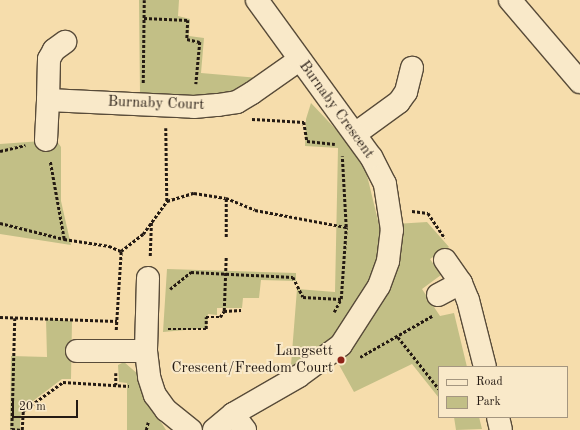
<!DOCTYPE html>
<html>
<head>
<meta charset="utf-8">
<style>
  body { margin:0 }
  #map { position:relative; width:580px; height:430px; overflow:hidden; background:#f6ddac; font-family:"Old Standard TT",serif }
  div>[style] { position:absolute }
  .green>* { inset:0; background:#c2bf86 }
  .path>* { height:2.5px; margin-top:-1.25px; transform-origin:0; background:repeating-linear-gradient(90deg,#241a13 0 3px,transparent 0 5px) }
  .roads { filter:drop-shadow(1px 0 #584b39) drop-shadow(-1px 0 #584b39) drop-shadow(0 1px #584b39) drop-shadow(0 -1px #584b39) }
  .minor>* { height:22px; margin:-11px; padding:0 11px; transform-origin:11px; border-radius:11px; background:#f9e9c9 }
  .dots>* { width:11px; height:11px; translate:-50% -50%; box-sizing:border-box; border:2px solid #f9e9c9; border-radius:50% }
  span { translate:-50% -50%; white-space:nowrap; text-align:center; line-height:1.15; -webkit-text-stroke:4px #f9e9c9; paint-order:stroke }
  .street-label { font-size:15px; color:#241a13 }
  .poi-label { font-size:15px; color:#241a13 }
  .right { translate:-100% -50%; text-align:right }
  .legend { position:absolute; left:438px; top:366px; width:130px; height:52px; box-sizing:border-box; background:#f9e9c9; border:1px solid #a49680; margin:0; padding:5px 7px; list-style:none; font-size:12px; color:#241a13 }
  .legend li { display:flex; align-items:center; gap:8px; height:20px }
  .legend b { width:20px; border:1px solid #a49680 }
  .scale { position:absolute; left:12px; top:400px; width:66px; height:18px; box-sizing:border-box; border:2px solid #241a13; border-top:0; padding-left:5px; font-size:12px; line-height:14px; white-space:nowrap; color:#241a13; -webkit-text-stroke:3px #f9e9c9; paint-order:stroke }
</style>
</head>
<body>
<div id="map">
  <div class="green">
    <div style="clip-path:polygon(139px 0,179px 0,178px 16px,190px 19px,189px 36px,204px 38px,201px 73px,258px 78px,227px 95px,140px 95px)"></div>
    <div style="clip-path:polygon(311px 103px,345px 139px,366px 171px,379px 225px,427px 222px,449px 247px,430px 259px,441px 275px,422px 289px,440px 316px,454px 313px,467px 367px,439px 367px,439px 398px,412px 364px,354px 392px,338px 363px,291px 365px,297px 289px,335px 292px,338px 148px,305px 146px,306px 119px)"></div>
    <div style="clip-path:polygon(56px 140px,61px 147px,61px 201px,71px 245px,0 234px,0 144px)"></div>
    <div style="clip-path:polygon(167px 269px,296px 273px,296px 281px,261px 280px,259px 298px,243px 298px,242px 308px,217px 308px,217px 315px,208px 314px,207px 328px,163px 332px)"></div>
    <div style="clip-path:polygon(46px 319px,72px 321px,71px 379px,62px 379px,21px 410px,20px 430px,10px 430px,11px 356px,47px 357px)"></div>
    <div style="clip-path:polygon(124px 362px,139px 375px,150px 405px,166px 430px,127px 430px,127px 383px,119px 382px,118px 365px)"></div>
    <div style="clip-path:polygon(454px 417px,479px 417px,482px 429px,456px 430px)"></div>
  </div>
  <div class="path">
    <div style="left:144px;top:18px;width:44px;rotate:2.6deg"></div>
    <div style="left:188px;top:20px;width:19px;rotate:93deg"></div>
    <div style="left:187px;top:39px;width:13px;rotate:13deg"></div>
    <div style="left:200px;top:42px;width:42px;rotate:95.4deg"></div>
    <div style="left:143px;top:83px;width:83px;rotate:-89.3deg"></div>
    <div style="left:252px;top:119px;width:52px;rotate:3.3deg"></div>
    <div style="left:304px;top:122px;width:19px;rotate:81deg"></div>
    <div style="left:307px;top:141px;width:28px;rotate:6deg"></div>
    <div style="left:166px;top:128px;width:73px;rotate:89.2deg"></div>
    <div style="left:0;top:151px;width:26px;rotate:-13deg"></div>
    <div style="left:412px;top:211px;width:16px;rotate:7deg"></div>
    <div style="left:428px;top:213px;width:30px;rotate:56deg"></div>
    <div style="left:0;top:223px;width:66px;rotate:14deg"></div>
    <div style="left:64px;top:239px;width:79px;rotate:-100.2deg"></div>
    <div style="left:226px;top:237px;width:39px;rotate:-90deg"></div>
    <div style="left:64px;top:239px;width:46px;rotate:8.8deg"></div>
    <div style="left:109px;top:246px;width:13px;rotate:23deg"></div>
    <div style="left:121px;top:251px;width:28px;rotate:-38deg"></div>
    <div style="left:143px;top:234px;width:41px;rotate:-54deg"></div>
    <div style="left:167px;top:201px;width:28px;rotate:-17deg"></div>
    <div style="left:194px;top:193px;width:32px;rotate:9deg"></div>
    <div style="left:226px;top:198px;width:31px;rotate:22deg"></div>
    <div style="left:255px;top:210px;width:93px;rotate:10.6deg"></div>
    <div style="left:346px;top:227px;width:71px;rotate:-93.2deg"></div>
    <div style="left:150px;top:256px;width:35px;rotate:-88deg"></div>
    <div style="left:170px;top:289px;width:27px;rotate:-39deg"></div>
    <div style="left:191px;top:272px;width:102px;rotate:2.8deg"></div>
    <div style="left:293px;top:277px;width:22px;rotate:63deg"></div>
    <div style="left:303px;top:297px;width:38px;rotate:3deg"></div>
    <div style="left:224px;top:311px;width:55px;rotate:-87.9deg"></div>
    <div style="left:334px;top:312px;width:15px;rotate:-62deg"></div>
    <div style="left:341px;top:299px;width:72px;rotate:-86deg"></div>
    <div style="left:0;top:317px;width:117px;rotate:2deg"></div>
    <div style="left:15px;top:318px;width:111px;rotate:91.5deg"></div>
    <div style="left:12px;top:429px;width:10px;rotate:6deg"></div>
    <div style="left:22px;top:430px;width:19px;rotate:-87deg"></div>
    <div style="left:23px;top:411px;width:49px;rotate:-35.9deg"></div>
    <div style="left:63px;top:382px;width:66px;rotate:3.5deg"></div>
    <div style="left:168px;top:329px;width:38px"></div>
    <div style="left:206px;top:329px;width:12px;rotate:-90deg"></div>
    <div style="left:206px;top:317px;width:14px"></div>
    <div style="left:220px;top:317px;width:7px;rotate:-56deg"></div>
    <div style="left:224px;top:311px;width:17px;rotate:-3deg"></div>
    <div style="left:116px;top:330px;width:79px;rotate:-86.4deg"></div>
    <div style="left:398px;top:337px;width:66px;rotate:51.7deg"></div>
    <div style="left:360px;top:357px;width:83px;rotate:-29.7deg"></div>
    <div style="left:116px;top:373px;width:12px;rotate:90deg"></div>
    <div style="left:146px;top:430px;width:8px;rotate:-76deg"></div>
  </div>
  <div class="roads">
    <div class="minor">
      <div style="left:510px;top:0;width:108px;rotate:49.5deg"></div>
      <div style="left:48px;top:100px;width:41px;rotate:-88.6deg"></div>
      <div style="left:49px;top:59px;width:10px;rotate:-61deg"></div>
      <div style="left:54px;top:50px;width:14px;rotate:-36deg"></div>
      <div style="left:355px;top:134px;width:54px;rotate:-36deg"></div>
      <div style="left:399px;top:102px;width:12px;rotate:-55deg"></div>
      <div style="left:406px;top:92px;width:25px;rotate:-76deg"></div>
      <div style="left:46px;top:140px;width:40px;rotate:-87.1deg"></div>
      <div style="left:48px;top:100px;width:146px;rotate:2.7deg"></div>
      <div style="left:194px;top:107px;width:24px;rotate:-5deg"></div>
      <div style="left:218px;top:105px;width:19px;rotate:-9deg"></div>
      <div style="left:237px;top:102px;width:17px;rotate:-31deg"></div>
      <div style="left:252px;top:93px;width:57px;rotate:-35.1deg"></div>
      <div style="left:445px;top:260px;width:28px;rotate:55deg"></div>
      <div style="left:461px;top:283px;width:18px;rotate:68deg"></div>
      <div style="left:468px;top:300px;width:69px;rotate:75.8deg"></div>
      <div style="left:148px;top:278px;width:73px;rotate:91.6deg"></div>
      <div style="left:146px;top:351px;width:26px;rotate:83deg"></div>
      <div style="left:149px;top:377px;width:19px;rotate:72deg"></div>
      <div style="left:155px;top:395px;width:19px;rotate:54deg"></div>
      <div style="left:166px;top:410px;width:32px;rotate:39deg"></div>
      <div style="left:438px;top:295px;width:26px;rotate:-28deg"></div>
      <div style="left:77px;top:351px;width:69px"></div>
      <div style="left:233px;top:414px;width:20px;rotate:53deg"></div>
      <div style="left:498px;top:417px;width:13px;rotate:77deg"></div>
      <div style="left:214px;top:430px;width:25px;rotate:-40deg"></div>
      <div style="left:233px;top:414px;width:76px;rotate:-29.9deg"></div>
      <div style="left:299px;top:376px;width:52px;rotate:-36.4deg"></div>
      <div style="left:341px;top:345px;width:70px;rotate:-57.2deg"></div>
      <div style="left:379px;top:286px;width:27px;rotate:-70deg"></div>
      <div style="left:388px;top:261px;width:31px;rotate:-83deg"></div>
      <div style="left:392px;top:230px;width:47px;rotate:-98.7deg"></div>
      <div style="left:385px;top:184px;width:30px;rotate:-117deg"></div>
      <div style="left:371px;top:157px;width:194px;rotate:-126deg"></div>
    </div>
  </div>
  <div class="dots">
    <div style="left:341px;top:360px;background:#8f2418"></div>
  </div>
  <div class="street-label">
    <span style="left:156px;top:104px;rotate:2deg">Burnaby Court</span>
    <span style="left:336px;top:110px;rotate:54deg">Burnaby Crescent</span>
  </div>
  <div class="poi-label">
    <span class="right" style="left:333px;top:360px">Langsett<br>Crescent/Freedom Court</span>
  </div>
  <ul class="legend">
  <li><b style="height:5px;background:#f9e9c9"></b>Road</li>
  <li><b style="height:11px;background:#c2bf86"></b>Park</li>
  </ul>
  <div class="scale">20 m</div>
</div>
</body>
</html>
